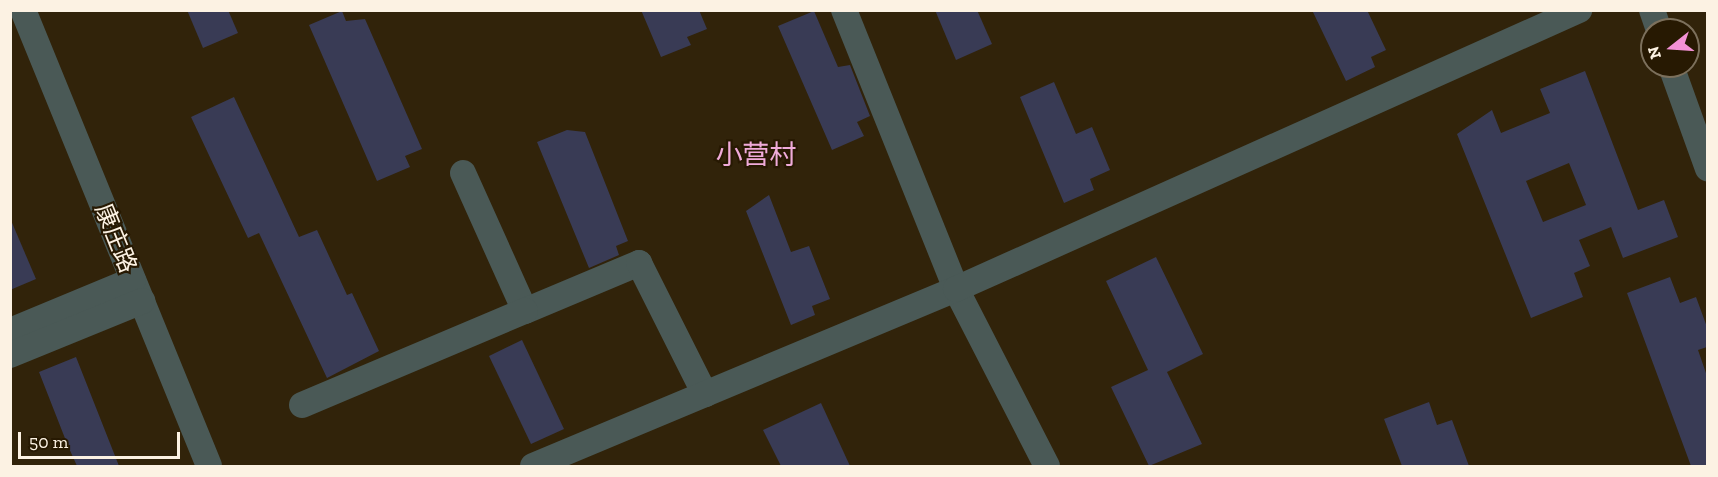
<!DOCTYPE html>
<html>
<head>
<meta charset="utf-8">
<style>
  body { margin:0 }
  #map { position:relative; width:1718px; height:477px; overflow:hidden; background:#31230a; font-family:"Zilla Slab","Noto Sans SC",serif }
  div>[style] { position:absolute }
  .building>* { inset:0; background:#393b55 }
  .minor>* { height:26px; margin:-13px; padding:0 13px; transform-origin:13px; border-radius:13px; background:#4a5956 }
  span { translate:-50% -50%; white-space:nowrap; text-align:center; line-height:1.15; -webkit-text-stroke:4.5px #271902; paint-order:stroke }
  .street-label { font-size:24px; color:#fcf2e3 }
  .quarter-label { font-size:27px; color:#f0abda }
  .frame { position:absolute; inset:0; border:12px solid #fcf2e3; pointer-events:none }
  .north { position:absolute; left:1640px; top:18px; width:60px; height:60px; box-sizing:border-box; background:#271902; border:2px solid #7c705c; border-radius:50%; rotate:253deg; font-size:16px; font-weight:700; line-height:24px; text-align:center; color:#fcf2e3 }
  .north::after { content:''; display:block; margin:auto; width:21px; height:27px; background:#f391d5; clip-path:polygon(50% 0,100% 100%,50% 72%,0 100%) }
  .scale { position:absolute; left:18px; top:432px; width:162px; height:27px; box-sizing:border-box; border:3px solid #fcf2e3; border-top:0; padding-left:8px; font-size:18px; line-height:21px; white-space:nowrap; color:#fcf2e3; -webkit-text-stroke:4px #271902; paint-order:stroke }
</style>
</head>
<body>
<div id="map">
  <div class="building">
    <div style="clip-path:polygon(187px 10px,228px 10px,238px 33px,203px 48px)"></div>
    <div style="clip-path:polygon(641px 10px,699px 10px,707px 29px,687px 37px,691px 45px,661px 57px)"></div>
    <div style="clip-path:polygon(935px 10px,977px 10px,992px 44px,956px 60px)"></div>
    <div style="clip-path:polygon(1312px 10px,1367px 10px,1386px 50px,1371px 57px,1375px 67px,1346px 81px)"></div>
    <div style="clip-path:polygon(342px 11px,346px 21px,365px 19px,422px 149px,405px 156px,410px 167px,377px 181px,309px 25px)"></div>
    <div style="clip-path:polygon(814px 11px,838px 67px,850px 65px,870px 116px,857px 122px,864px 136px,832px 150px,778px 26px)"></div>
    <div style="clip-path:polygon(evenodd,1585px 71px,1638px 210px,1664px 200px,1678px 237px,1623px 258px,1611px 227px,1579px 240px,1590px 266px,1574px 273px,1583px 297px,1531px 318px,1457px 134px,1492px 110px,1501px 133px,1550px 113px,1540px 89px,1585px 71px,1569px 163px,1586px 205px,1543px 222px,1526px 181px,1569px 163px)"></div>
    <div style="clip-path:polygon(1054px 82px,1076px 134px,1092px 127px,1110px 170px,1090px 179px,1094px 190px,1064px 203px,1020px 97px)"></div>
    <div style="clip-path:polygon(234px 97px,299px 237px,317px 230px,347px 295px,352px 293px,379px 351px,327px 378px,259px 233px,248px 238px,191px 117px)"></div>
    <div style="clip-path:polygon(567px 130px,585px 132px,628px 241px,616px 246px,619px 255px,589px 268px,537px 142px)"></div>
    <div style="clip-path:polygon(769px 195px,791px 252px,809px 246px,830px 299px,812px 306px,815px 315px,791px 325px,746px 211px)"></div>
    <div style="clip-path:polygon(10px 218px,36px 279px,10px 290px)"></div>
    <div style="clip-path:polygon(1156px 257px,1203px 354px,1167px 372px,1202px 444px,1149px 466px,1111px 387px,1148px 370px,1106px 281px)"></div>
    <div style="clip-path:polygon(1670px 277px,1680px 303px,1696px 297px,1707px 327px,1707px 347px,1698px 350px,1707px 376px,1707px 466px,1691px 466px,1627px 293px)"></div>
    <div style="clip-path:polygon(522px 340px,564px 429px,531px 444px,489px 356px)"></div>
    <div style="clip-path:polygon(76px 357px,104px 428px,119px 466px,77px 466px,68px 446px,39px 372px)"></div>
    <div style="clip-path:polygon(1429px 402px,1437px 425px,1452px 420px,1469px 466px,1402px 466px,1384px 419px)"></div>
    <div style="clip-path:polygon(821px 403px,850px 466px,781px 466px,763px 430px)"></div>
  </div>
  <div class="minor">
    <div style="left:23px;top:10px;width:492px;rotate:67.8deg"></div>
    <div style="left:844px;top:10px;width:301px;rotate:68.1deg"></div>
    <div style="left:956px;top:289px;width:199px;rotate:62.8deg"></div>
    <div style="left:1652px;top:10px;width:21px;rotate:71deg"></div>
    <div style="left:1671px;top:66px;width:109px;rotate:70.2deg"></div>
    <div style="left:463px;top:173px;width:151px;rotate:65.8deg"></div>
    <div style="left:525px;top:311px;width:124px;rotate:-22.8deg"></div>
    <div style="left:639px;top:263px;width:147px;rotate:63.3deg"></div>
    <div style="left:10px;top:331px;width:133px;rotate:-22.5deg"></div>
    <div style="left:10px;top:355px;width:143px;rotate:-22.2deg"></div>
    <div style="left:302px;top:405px;width:242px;rotate:-22.9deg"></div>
    <div style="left:533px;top:466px;width:459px;rotate:-22.7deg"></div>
    <div style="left:956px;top:289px;width:683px;rotate:-24.12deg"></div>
  </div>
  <div class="street-label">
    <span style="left:116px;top:238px;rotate:68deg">康庄路</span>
  </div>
  <div class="quarter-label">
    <span style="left:756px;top:156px">小营村</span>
  </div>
  <div class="frame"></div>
  <div class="north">N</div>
  <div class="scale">50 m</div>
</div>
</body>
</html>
